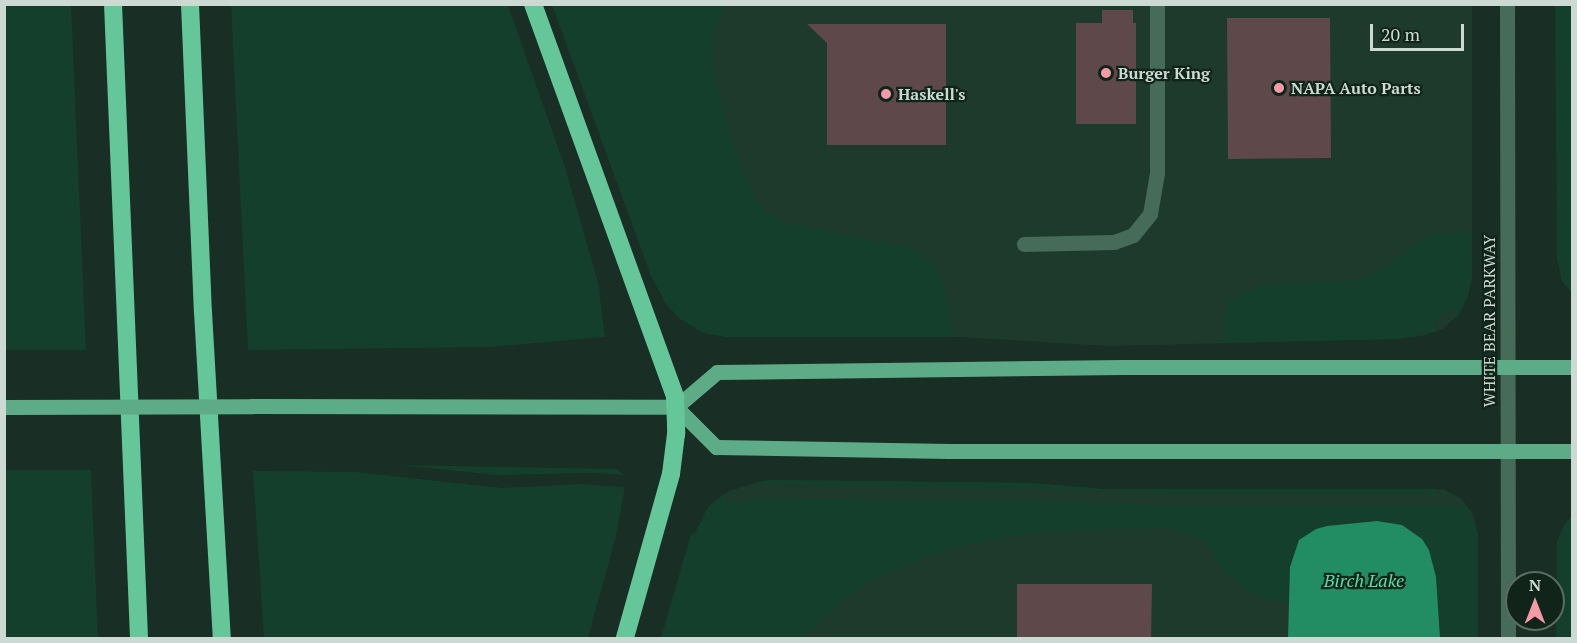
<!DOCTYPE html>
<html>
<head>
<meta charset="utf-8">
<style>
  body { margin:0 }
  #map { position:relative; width:1577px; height:643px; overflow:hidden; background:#192e24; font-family:"PT Serif",serif }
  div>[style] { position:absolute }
  .built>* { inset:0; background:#1d3a2c }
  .green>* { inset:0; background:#143f2c }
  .water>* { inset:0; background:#228c63 }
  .building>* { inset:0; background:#5f484a }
  .service>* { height:15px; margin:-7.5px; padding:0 7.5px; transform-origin:7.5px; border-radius:7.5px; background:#466b58 }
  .tertiary>* { height:15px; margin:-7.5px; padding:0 7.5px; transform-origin:7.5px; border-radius:7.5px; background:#466b58 }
  .primary>* { height:15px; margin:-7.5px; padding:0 7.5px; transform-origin:7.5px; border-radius:7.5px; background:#5dac87 }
  .motorway>* { height:18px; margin:-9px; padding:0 9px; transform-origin:9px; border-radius:9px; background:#65c699 }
  .primary-bridge>* { height:15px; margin:-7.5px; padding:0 7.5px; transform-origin:7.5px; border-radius:7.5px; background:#5dac87 }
  .dots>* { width:16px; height:16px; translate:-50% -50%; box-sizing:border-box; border:3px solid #10241a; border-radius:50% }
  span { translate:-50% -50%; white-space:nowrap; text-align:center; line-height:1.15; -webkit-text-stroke:4.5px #10241a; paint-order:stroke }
  .poi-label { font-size:16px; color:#cdd9d3; font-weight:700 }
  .left { translate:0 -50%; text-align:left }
  .street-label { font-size:16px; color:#cdd9d3 }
  .water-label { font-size:18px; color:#5ae0a7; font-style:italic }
  .frame { position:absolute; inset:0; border:6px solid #cdd9d3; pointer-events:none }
  .north { position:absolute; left:1505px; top:571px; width:60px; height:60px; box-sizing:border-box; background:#10241a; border:2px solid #5c6c64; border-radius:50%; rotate:0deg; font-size:16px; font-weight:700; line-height:24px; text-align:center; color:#cdd9d3 }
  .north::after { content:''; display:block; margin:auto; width:21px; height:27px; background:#f39aa7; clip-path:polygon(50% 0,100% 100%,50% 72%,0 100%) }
  .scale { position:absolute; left:1370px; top:24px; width:94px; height:27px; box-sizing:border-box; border:3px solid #cdd9d3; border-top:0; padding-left:8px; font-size:18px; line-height:21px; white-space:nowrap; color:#cdd9d3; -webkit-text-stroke:4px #10241a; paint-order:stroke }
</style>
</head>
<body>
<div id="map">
  <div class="built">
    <div style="clip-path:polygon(608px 5px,1472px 5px,1472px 277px,1468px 296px,1459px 315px,1442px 329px,1422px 336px,1396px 339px,1111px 346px,925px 335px,725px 337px)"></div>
    <div style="clip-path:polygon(767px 480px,1031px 483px,1103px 489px,1445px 490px,1462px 499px,1473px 514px,1476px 526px,1478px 638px,727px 638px,703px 515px,710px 505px,729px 491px)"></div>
  </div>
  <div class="green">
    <div style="clip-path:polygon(4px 5px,71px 5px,86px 350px,5px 350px)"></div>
    <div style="clip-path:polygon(231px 5px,508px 5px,566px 170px,598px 282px,605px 337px,490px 347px,248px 350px)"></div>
    <div style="clip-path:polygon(552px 5px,725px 5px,712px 40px,715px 77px,734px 146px,756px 199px,763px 209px,785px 223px,896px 245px,912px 248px,924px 255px,933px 263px,944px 285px,954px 337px,725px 337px,704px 333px,680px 319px,666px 304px,651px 276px)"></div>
    <div style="clip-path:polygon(1555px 5px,1572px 5px,1572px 293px,1562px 281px,1557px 259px)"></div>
    <div style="clip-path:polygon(1471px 231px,1472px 277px,1468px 296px,1459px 315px,1450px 309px,1435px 321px,1438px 331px,1436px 332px,1396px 339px,1223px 343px,1225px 310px,1229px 302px,1243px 292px,1267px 285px,1355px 281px,1379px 271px,1421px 240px,1433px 235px)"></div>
    <div style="clip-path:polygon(399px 465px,617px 469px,624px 475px,592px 473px,496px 475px)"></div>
    <div style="clip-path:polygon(5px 470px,91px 470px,98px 638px,5px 638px)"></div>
    <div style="clip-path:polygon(253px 471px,355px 472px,502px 488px,579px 484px,625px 487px,616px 536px,588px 638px,264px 638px)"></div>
    <div style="clip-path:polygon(771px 480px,1031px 483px,1103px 489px,1438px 489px,1438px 494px,1167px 493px,1022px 488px,753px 485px,753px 483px)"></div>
    <div style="clip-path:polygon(724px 494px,728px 504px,751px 498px,764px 498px,1041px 501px,1181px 506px,1467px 506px,1478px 532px,1478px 638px,1440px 638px,1436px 577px,1429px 550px,1413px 531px,1390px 522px,1377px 521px,1344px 523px,1316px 529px,1295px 547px,1290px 567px,1288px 603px,1261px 598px,1249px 592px,1226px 573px,1205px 542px,1181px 531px,1162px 528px,1097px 529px,1009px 536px,963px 546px,922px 559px,867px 582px,840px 603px,803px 638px,661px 638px,691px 534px,694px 534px,710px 505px)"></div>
    <div style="clip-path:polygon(1572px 515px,1572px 638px,1556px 638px,1557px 541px,1564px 525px)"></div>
  </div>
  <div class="water">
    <div style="clip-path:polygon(1377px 521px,1402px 525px,1422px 539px,1429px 550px,1436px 577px,1440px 638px,1288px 638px,1290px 567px,1299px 540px,1316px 529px,1327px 526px)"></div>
  </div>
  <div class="building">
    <div style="clip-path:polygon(1102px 10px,1133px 10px,1133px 23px,1136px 23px,1136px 124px,1076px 124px,1076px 23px,1102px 23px)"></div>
    <div style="clip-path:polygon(1227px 18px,1330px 18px,1331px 158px,1228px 159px)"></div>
    <div style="clip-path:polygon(807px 24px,946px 24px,946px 145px,827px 145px,827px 43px)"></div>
    <div style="clip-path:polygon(1017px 584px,1152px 584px,1151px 639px,1017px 639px)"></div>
  </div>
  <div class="service">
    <div style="left:1024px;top:244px;width:90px;rotate:-1.3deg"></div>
    <div style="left:1114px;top:242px;width:20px;rotate:-20deg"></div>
    <div style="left:1133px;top:235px;width:27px;rotate:-51deg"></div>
    <div style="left:1150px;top:214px;width:42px;rotate:-80.3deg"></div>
    <div style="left:1157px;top:173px;width:169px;rotate:-90deg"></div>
  </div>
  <div class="tertiary">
    <div style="left:1507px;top:4px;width:634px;rotate:89.91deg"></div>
  </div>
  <div class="primary">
    <div style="left:252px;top:406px;width:424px;rotate:0.1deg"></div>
    <div style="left:676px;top:407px;width:54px;rotate:-40.5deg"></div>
    <div style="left:717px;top:372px;width:406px;rotate:-0.7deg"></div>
    <div style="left:1123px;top:367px;width:449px"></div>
    <div style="left:676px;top:407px;width:57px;rotate:45deg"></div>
    <div style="left:716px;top:447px;width:233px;rotate:1deg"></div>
    <div style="left:949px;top:451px;width:623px"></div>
  </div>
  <div class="motorway">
    <div style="left:113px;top:4px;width:635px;rotate:87.65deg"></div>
    <div style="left:190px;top:4px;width:308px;rotate:87.6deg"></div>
    <div style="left:203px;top:312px;width:327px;rotate:86.7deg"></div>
    <div style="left:533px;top:4px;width:418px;rotate:70.1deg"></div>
    <div style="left:675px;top:397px;width:37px;rotate:88deg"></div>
    <div style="left:676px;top:434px;width:40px;rotate:97.1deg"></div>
    <div style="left:671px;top:474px;width:170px;rotate:105.7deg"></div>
  </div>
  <div class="primary-bridge">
    <div style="left:4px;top:407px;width:248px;rotate:-0.2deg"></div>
  </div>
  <div class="dots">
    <div style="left:1106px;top:73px;background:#f39aa7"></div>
    <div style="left:1279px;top:88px;background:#f39aa7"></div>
    <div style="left:886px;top:94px;background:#f39aa7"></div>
  </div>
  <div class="poi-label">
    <span class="left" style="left:1118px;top:73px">Burger King</span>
    <span class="left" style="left:1291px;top:88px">NAPA Auto Parts</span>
    <span class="left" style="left:898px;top:94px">Haskell's</span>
  </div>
  <div class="street-label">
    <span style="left:1489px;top:321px;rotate:-90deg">WHITE BEAR PARKWAY</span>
  </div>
  <div class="water-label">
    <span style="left:1364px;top:580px">Birch Lake</span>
  </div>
  <div class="frame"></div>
  <div class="north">N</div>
  <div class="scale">20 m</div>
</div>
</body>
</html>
